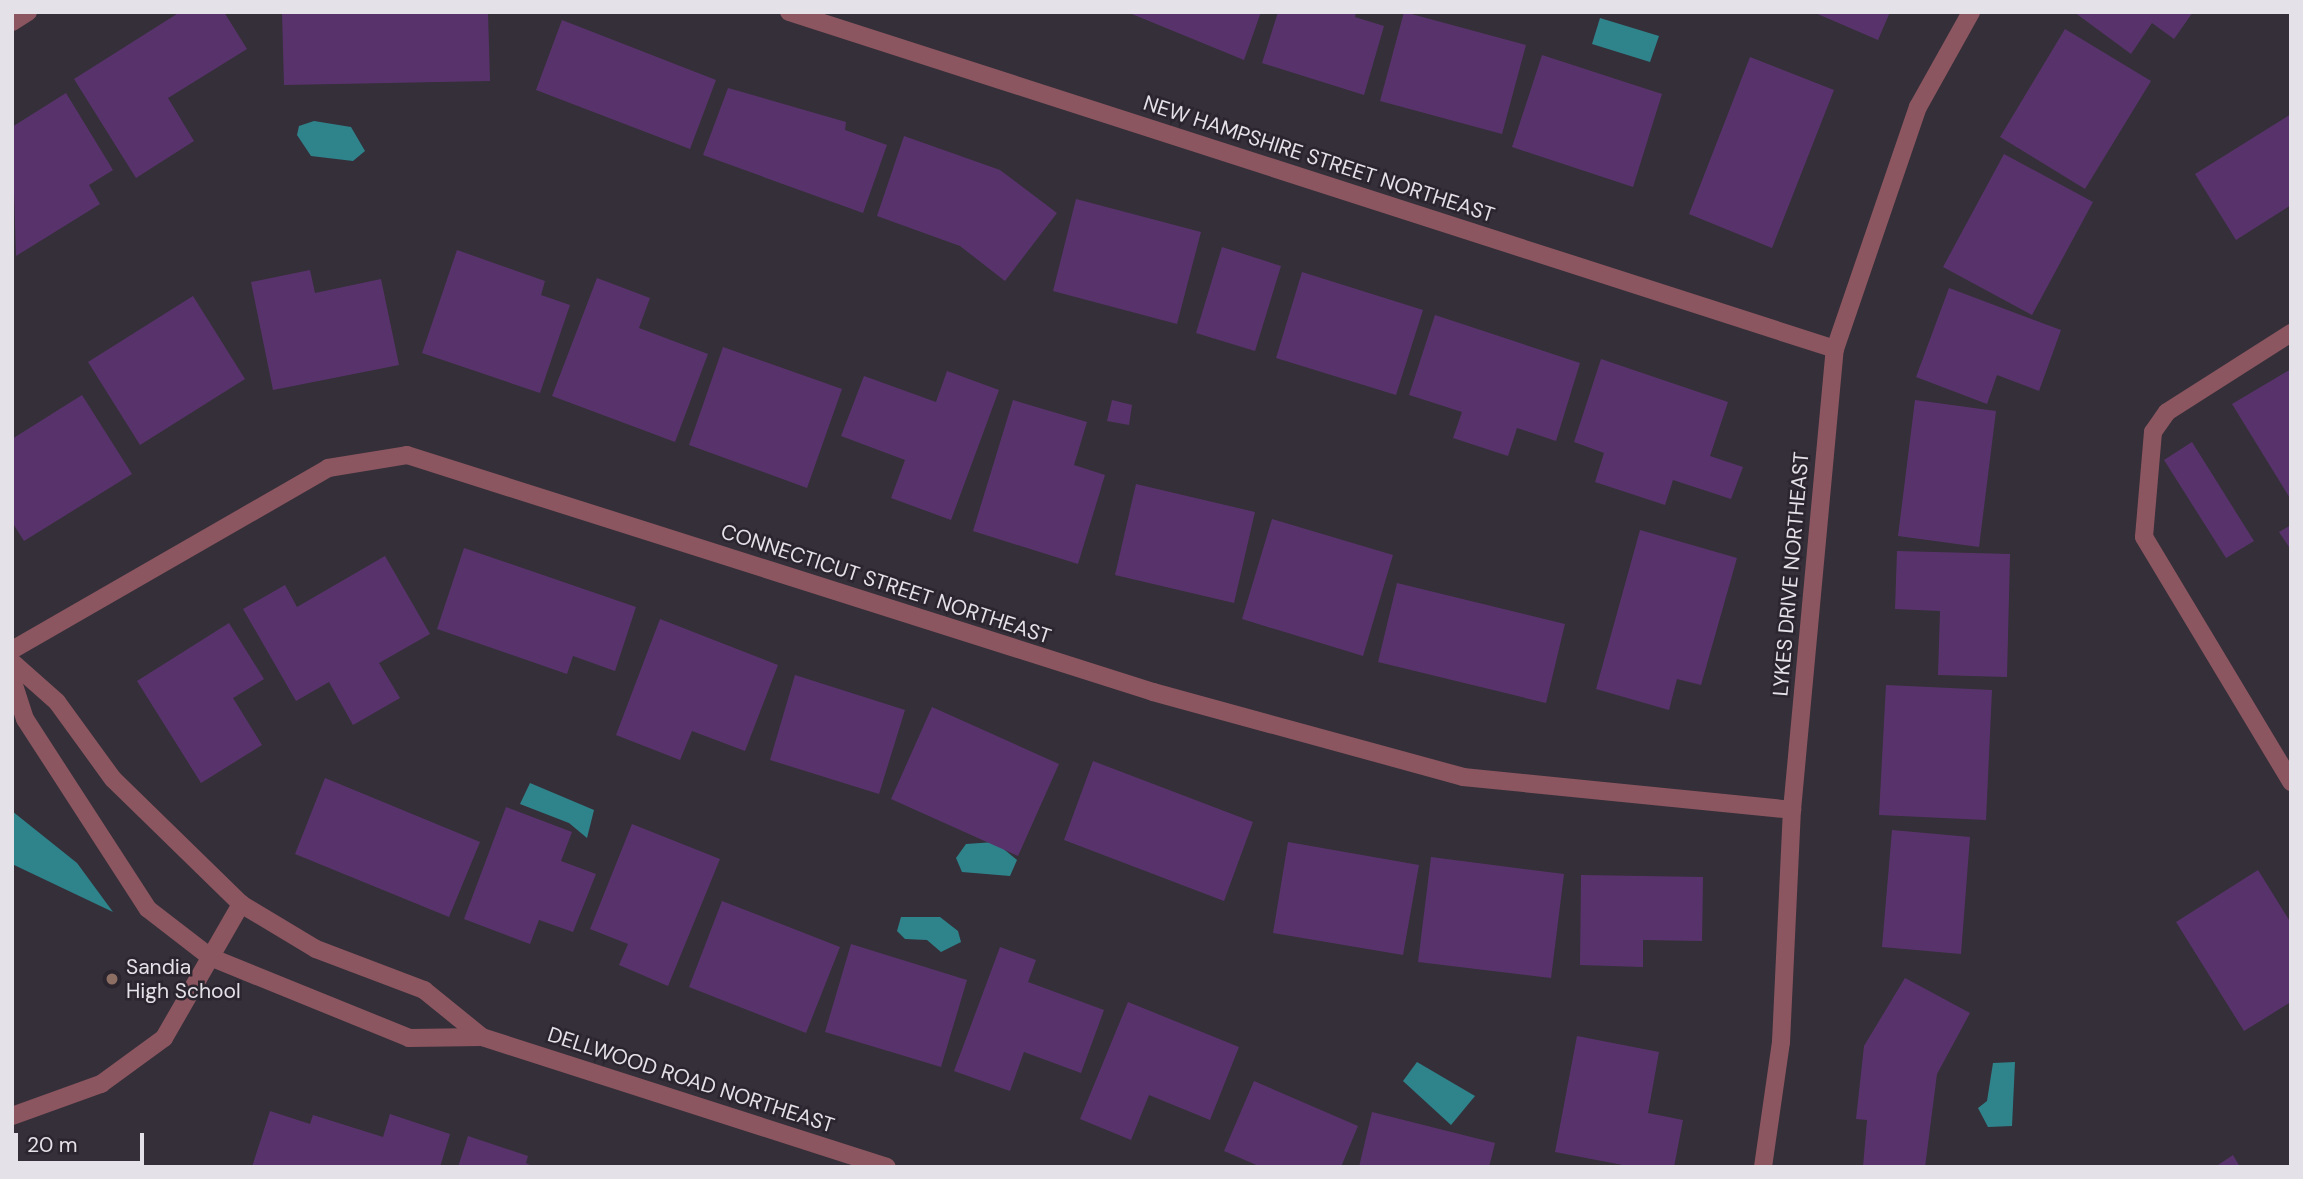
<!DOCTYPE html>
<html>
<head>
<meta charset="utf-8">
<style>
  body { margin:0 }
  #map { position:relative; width:2303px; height:1179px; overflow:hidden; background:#352f39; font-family:"DM Sans",sans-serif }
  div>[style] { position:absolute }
  .water>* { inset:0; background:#2f848c }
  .building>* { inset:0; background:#58336b }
  .service>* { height:18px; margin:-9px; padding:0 9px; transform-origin:9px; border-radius:9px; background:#8c5660 }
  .minor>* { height:18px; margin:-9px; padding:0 9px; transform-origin:9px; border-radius:9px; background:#8c5660 }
  .dots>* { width:19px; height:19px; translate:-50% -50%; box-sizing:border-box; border:4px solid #2b252f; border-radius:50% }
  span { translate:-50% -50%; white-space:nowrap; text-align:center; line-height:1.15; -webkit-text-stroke:5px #2b252f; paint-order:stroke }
  .street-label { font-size:21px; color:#e5e1e8 }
  .poi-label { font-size:21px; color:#e5e1e8 }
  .left { translate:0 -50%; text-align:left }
  .frame { position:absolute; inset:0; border:14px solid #e5e1e8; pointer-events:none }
  .scale { position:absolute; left:14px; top:1133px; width:130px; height:32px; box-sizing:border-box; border:4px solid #e5e1e8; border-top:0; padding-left:9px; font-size:21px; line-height:24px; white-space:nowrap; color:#e5e1e8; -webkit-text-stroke:5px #2b252f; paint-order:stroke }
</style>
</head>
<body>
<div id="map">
  <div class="water">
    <div style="clip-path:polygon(1600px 18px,1659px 36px,1650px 62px,1592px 44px)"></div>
    <div style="clip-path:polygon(314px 121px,351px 127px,365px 151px,353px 161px,311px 156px,297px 135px,299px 126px)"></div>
    <div style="clip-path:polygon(530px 783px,594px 810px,587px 838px,569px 823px,520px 804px)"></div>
    <div style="clip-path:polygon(12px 811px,77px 863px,113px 912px,12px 864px)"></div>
    <div style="clip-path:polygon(995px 842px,1017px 860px,1010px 876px,962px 872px,956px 858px,966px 844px)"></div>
    <div style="clip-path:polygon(901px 917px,940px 917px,958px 931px,961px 942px,941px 952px,927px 940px,905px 939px,897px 931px)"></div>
    <div style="clip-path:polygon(1417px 1062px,1475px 1096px,1451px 1125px,1403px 1081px)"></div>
    <div style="clip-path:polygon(2015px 1062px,2012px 1126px,1988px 1127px,1978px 1108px,1987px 1101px,1993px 1063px)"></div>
  </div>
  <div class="building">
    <div style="clip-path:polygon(180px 12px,224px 12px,247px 49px,168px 98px,194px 141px,136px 178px,74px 79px)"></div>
    <div style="clip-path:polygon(282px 12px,488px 12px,490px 81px,284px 85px)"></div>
    <div style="clip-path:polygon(1127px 12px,1261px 12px,1244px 60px)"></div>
    <div style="clip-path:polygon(1278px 12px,1356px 12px,1355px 17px,1384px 26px,1364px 95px,1262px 63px)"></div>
    <div style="clip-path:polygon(1404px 12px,1526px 45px,1502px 134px,1380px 101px)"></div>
    <div style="clip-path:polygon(1813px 12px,1890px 12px,1878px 40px)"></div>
    <div style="clip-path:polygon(2074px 12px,2193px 12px,2174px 39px,2152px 23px,2131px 54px)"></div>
    <div style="clip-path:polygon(562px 20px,716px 80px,690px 149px,536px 90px)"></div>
    <div style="clip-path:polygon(2065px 29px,2151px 81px,2085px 189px,2000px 137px)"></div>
    <div style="clip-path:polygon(1542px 55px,1662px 94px,1633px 187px,1512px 147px)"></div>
    <div style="clip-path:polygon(1750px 57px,1834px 90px,1772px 248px,1689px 214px)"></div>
    <div style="clip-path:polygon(728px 88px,846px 122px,845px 130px,887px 145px,863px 213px,703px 155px)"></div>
    <div style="clip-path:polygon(66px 93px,113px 170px,89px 185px,100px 204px,16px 256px,12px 127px)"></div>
    <div style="clip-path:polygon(2291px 114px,2291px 205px,2236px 240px,2195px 174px)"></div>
    <div style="clip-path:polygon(904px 136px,1000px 170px,1057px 213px,1005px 281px,960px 246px,877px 216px)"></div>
    <div style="clip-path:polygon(2004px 154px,2093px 202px,2032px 315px,1943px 267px)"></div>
    <div style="clip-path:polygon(1076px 199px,1201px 232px,1177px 324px,1053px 291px)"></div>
    <div style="clip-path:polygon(1222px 247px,1281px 266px,1255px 351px,1196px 333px)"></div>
    <div style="clip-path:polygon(457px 250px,545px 281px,541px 295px,570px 305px,540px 393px,422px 353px)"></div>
    <div style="clip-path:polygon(310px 270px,315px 293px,381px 279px,399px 365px,273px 390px,251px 282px)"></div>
    <div style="clip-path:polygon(1302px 272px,1423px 310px,1396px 395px,1276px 358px)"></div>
    <div style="clip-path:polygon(597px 278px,650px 298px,639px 328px,708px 354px,675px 442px,552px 396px)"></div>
    <div style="clip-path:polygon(1949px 288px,2061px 330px,2039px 391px,1997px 375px,1987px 404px,1916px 377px)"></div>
    <div style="clip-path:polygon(193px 296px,245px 379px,140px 445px,88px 362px)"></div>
    <div style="clip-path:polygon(1435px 315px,1580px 363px,1556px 441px,1517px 428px,1508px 456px,1453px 438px,1462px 412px,1409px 395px)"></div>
    <div style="clip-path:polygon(723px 347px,842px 389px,807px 488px,689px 445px)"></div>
    <div style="clip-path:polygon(1601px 359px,1728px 402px,1710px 456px,1743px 467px,1731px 499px,1673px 480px,1665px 505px,1595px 482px,1604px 453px,1574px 442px)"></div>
    <div style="clip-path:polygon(2291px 369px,2291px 500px,2232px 404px)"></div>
    <div style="clip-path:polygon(947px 371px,999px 390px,951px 520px,891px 498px,905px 460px,841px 436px,864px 376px,936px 402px)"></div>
    <div style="clip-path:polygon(82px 395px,132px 474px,24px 541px,12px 522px,12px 439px)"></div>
    <div style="clip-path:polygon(1013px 400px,1087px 422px,1074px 465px,1105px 475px,1078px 564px,973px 531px)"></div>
    <div style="clip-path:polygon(1112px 400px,1132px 405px,1129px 425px,1107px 421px)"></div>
    <div style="clip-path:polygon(1915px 400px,1996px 411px,1979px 547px,1898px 536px)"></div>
    <div style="clip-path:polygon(2192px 442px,2254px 541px,2226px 558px,2164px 460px)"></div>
    <div style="clip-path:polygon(1136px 484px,1255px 512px,1234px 603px,1115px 575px)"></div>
    <div style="clip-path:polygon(1272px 519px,1393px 555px,1363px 656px,1242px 619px)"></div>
    <div style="clip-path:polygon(2291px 525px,2291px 550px,2279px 532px)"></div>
    <div style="clip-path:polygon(1640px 530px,1737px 558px,1701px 685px,1677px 679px,1669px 710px,1596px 689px)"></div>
    <div style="clip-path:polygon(464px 548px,636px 607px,615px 671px,573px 656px,567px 674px,437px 629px)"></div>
    <div style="clip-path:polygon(1897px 551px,2010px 554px,2007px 677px,1938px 675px,1940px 611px,1895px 609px)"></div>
    <div style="clip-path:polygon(385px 556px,430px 634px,379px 663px,400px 698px,353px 725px,329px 682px,296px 701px,243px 609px,285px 585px,297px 607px)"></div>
    <div style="clip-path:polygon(1397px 583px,1565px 624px,1546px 703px,1378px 662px)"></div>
    <div style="clip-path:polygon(660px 619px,778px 665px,745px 751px,692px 731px,680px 760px,616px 735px)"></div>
    <div style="clip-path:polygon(229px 623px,264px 679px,233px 698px,262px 745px,201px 783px,137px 681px)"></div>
    <div style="clip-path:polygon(795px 675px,905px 710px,879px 794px,770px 760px)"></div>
    <div style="clip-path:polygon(1886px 685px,1992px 690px,1986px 820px,1879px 815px)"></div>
    <div style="clip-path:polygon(932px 707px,1059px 764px,1018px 856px,891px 799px)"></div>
    <div style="clip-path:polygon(1093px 761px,1253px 822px,1224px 901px,1064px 840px)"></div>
    <div style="clip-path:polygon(325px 778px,480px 842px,449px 917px,295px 854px)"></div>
    <div style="clip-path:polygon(506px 807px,572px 832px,561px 861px,596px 874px,573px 932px,539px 920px,530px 944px,464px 919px)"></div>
    <div style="clip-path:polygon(632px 824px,720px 859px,668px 986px,619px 965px,628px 944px,590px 929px)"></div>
    <div style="clip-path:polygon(1892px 830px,1970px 837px,1961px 954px,1882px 947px)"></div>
    <div style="clip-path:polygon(1288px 842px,1419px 865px,1403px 955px,1273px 933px)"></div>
    <div style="clip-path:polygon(1431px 857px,1564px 874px,1551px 978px,1418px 962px)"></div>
    <div style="clip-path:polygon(2258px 870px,2291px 923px,2291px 1002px,2244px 1031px,2176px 922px)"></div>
    <div style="clip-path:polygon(1581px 875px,1703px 877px,1702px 941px,1643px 940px,1643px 967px,1580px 965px)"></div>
    <div style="clip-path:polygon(722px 901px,840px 947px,806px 1033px,689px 987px)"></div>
    <div style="clip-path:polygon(851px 944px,967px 980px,941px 1067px,825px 1032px)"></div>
    <div style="clip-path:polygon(1000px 947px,1036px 960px,1028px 982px,1104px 1010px,1081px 1073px,1024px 1052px,1010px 1091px,954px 1071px)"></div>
    <div style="clip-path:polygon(1905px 978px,1970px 1013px,1937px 1074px,1925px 1167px,1863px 1167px,1867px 1120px,1856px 1119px,1864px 1046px)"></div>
    <div style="clip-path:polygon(1128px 1002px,1239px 1047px,1210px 1120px,1149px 1095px,1131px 1140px,1080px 1119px)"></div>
    <div style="clip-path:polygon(1577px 1036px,1659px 1052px,1648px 1113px,1683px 1120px,1674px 1167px,1633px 1167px,1555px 1152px)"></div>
    <div style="clip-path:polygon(1254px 1081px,1358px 1126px,1341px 1167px,1261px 1167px,1224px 1151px)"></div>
    <div style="clip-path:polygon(270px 1111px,310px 1124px,313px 1115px,383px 1137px,390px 1114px,450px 1134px,440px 1167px,252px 1167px)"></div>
    <div style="clip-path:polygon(1372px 1112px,1495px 1143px,1489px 1167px,1359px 1167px)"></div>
    <div style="clip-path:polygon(468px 1136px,528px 1156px,526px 1163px,534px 1167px,458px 1167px)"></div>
    <div style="clip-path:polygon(2233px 1155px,2240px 1167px,2215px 1167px)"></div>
  </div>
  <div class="service">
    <div style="left:2291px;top:333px;width:147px;rotate:147.5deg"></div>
    <div style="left:2167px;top:412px;width:24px;rotate:125deg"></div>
    <div style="left:2153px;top:432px;width:105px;rotate:94.9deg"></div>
    <div style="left:2144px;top:537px;width:286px;rotate:59deg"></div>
    <div style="left:12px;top:1116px;width:95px;rotate:-19.8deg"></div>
    <div style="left:101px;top:1084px;width:78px;rotate:-36.1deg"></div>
    <div style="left:164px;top:1038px;width:155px;rotate:-60.1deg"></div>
  </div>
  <div class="minor">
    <div style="left:789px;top:12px;width:1099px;rotate:17.86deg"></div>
    <div style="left:12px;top:22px;width:19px;rotate:-32deg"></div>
    <div style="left:12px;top:650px;width:365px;rotate:-29.9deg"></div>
    <div style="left:328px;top:468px;width:80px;rotate:-9.3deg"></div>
    <div style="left:407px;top:455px;width:783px;rotate:17.62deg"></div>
    <div style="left:1153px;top:692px;width:321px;rotate:15.3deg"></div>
    <div style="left:1463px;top:777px;width:331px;rotate:5.7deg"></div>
    <div style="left:12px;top:662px;width:60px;rotate:41.6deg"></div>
    <div style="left:57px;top:702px;width:95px;rotate:54deg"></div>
    <div style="left:113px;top:779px;width:179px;rotate:44.3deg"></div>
    <div style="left:241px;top:904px;width:87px;rotate:31deg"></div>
    <div style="left:316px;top:949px;width:116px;rotate:20.8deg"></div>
    <div style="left:424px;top:990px;width:75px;rotate:39deg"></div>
    <div style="left:12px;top:679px;width:42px;rotate:72deg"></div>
    <div style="left:25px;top:719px;width:226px;rotate:57.1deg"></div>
    <div style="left:148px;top:909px;width:78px;rotate:37.7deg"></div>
    <div style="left:210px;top:957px;width:215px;rotate:22.1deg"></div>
    <div style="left:409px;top:1038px;width:73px;rotate:-0.8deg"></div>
    <div style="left:482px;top:1037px;width:425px;rotate:17.8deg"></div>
    <div style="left:1763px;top:1167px;width:126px;rotate:-81.8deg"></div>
    <div style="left:1781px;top:1042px;width:232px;rotate:-87.3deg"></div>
    <div style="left:1792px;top:810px;width:463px;rotate:-84.7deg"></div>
    <div style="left:1835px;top:349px;width:256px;rotate:-71.1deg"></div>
    <div style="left:1918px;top:107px;width:109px;rotate:-60.8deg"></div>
  </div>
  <div class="dots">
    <div style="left:112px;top:979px;background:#8d6e63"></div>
  </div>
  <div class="street-label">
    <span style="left:1319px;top:159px;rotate:18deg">NEW HAMPSHIRE STREET NORTHEAST</span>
    <span style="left:1791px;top:574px;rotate:-85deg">LYKES DRIVE NORTHEAST</span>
    <span style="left:886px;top:584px;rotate:18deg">CONNECTICUT STREET NORTHEAST</span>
    <span style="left:691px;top:1080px;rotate:18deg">DELLWOOD ROAD NORTHEAST</span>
  </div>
  <div class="poi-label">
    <span class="left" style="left:126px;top:979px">Sandia<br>High School</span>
  </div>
  <div class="frame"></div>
  <div class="scale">20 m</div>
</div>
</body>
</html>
